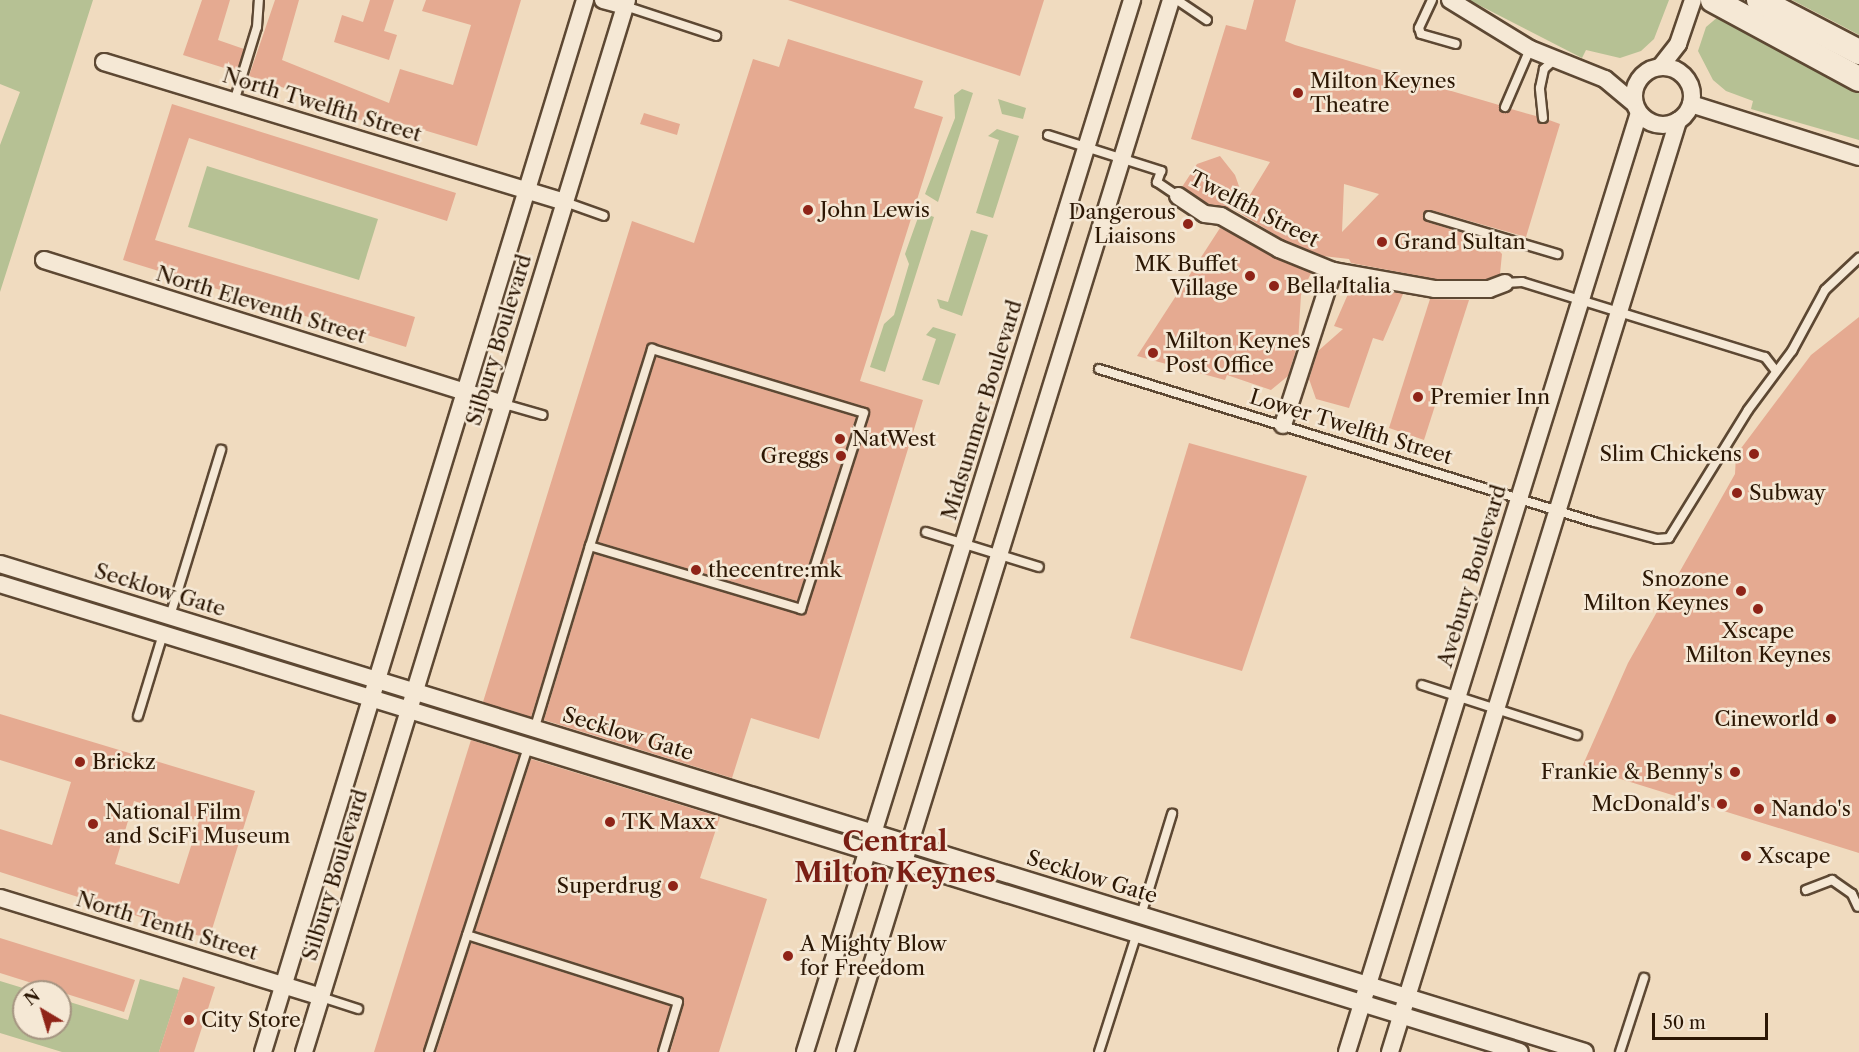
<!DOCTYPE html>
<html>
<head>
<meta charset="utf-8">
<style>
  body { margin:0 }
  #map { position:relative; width:1859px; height:1052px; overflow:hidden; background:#f0dbbf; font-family:"Libre Caslon Text",serif }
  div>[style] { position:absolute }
  .green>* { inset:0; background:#b6c194 }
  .building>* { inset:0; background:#e5aa91 }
  .roads { filter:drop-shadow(2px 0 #5d4833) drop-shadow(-2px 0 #5d4833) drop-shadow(0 2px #5d4833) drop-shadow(0 -2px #5d4833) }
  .lane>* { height:8px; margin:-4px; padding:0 4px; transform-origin:4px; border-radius:4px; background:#f5e8d5 }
  .street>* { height:16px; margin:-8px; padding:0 8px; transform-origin:8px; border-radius:8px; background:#f5e8d5 }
  .street>.ring { margin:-8px; padding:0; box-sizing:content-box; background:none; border:16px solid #f5e8d5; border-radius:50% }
  .secondary>* { height:24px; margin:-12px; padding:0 12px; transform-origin:12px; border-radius:12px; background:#f5e8d5 }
  .dots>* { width:16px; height:16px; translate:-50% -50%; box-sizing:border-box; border:3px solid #f5e8d5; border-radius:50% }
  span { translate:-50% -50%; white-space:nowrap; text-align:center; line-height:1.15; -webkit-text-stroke:5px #f5e8d5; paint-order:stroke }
  .poi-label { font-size:21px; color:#2c1704 }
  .left { translate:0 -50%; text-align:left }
  .right { translate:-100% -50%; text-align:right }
  .street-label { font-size:21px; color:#2c1704 }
  .district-label { font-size:27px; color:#7a1f14; font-weight:700 }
  .north { position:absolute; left:12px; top:980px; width:60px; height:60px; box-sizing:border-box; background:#f5e8d5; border:2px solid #a59481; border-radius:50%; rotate:322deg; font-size:16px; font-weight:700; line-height:24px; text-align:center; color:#2c1704 }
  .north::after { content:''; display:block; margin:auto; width:21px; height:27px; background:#8f2418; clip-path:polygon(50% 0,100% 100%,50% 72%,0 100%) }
  .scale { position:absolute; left:1652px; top:1013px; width:116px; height:27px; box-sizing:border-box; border:3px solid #2c1704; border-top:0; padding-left:8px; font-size:18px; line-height:21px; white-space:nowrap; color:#2c1704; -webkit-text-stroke:4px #f5e8d5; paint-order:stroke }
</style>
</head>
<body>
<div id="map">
  <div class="green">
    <div style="clip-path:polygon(0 0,93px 0,0 292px,0 145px,20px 92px,0 84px)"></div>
    <div style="clip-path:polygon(1469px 0,1669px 0,1654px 39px,1641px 51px,1620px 58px,1586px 50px,1582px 58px)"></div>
    <div style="clip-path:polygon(1792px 0,1859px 0,1859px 35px,1846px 28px)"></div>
    <div style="clip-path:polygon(1719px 16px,1859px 91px,1859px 140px,1751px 109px,1753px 101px,1726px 91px,1713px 80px,1698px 51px,1706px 27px)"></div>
    <div style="clip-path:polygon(962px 89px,973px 93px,938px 202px,925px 194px,955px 118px,954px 95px)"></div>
    <div style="clip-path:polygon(998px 99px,1026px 108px,1023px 119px,1002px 114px)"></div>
    <div style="clip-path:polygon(997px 129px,1019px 136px,993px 218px,976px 213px,999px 140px,988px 136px)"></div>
    <div style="clip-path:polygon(207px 166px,378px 219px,359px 280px,188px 227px)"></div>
    <div style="clip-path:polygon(920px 212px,934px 217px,885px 372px,870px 367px,884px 324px,894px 315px,909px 264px,905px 254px)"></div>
    <div style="clip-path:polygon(971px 230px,988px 235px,962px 316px,940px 308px,937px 299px,948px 302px)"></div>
    <div style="clip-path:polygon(933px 327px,956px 334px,939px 385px,922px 380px,936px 339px,926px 335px)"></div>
    <div style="clip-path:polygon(140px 979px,179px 990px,159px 1052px,62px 1052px,0 1033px,0 981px,36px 992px,24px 992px,24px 1028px,60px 1028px,60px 999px,128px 1020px)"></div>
  </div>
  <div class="building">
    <div style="clip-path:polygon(202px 0,230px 0,218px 40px,244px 49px,237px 72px,183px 55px)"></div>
    <div style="clip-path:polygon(275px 0,299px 0,282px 60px,389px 103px,400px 69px,453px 85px,471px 25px,422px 11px,426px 0,521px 0,477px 146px,367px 113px,364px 121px,321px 106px,323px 101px,249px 76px)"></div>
    <div style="clip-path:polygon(370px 0,394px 0,384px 31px,397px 35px,389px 60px,334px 42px,342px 15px,363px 22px)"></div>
    <div style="clip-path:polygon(788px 0,1044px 0,1020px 76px)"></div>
    <div style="clip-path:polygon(evenodd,1254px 0,1296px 0,1285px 41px,1295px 45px,1499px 105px,1503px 113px,1511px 109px,1536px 116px,1541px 124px,1549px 120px,1560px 124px,1526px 237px,1431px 210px,1423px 214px,1427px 222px,1490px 241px,1502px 254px,1500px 274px,1487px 279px,1436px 279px,1351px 263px,1349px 259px,1323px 256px,1284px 240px,1233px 209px,1209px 204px,1182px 187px,1197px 164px,1220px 156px,1235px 175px,1245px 203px,1270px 162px,1191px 139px,1226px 25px,1246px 30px,1254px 0,1344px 184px,1379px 194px,1342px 232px,1344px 184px)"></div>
    <div style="clip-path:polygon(788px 39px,923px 81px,914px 108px,943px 117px,860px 381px,923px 400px,819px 739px,751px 718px,732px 778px,544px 720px,594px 554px,805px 614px,870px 415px,866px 407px,648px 344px,531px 717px,483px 702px,632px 221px,694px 243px,753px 59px,779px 67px)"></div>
    <div style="clip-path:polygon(172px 104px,456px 193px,447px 221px,189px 138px,155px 240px,415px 317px,406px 347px,123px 260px)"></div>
    <div style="clip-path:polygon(644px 113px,680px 124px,677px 135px,640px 124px)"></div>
    <div style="clip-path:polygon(1220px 228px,1311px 273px,1301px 295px,1298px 343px,1288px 376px,1271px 390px,1227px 375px,1225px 380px,1137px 356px)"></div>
    <div style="clip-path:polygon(1352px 285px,1403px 294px,1383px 341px,1373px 338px,1349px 408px,1316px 399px,1309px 379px,1318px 351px,1343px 329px,1334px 326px)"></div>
    <div style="clip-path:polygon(1430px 299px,1469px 300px,1424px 440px,1389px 428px)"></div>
    <div style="clip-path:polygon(1859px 317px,1859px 853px,1582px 767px,1628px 663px,1735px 474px,1736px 455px,1811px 355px)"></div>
    <div style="clip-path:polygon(656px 357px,856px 417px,797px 601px,598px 542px)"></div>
    <div style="clip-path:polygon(1189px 443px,1307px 476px,1242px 671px,1130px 638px)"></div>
    <div style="clip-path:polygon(evenodd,0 714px,255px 791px,209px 939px,0 872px,0 829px,52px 845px,71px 782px,0 760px,0 714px,134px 801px,199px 821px,179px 884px,115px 864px,134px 801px)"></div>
    <div style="clip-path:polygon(471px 740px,519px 755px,423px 1052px,374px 1052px)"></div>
    <div style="clip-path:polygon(531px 759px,720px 817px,700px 878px,767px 899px,719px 1052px,670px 1052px,684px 1004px,680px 996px,475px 931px)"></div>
    <div style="clip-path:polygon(0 938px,135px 980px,124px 1012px,0 973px)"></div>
    <div style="clip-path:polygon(471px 943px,670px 1006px,657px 1052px,436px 1052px)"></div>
    <div style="clip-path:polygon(183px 977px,215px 987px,194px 1052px,159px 1052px)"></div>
  </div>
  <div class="roads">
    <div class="lane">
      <div style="left:1177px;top:0;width:36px;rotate:34deg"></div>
      <div style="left:1432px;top:0;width:31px;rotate:115deg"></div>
      <div style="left:1419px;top:28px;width:6px;rotate:72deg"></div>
      <div style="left:1421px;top:34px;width:36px;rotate:16deg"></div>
      <div style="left:625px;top:6px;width:96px;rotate:18.2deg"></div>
      <div style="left:234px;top:102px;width:78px;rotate:-73deg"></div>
      <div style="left:257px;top:27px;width:27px;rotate:-86deg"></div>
      <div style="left:1505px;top:107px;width:63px;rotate:-66.7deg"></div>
      <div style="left:1543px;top:118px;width:30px;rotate:-96deg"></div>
      <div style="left:1540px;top:88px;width:19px;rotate:-78deg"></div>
      <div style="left:1544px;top:69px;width:13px;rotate:-42deg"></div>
      <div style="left:1048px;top:135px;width:119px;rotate:17.7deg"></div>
      <div style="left:1161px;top:171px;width:12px;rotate:110deg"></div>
      <div style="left:1157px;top:182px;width:25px;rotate:34deg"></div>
      <div style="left:565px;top:202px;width:41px;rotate:19.7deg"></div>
      <div style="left:1429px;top:216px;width:134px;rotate:16.5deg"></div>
      <div style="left:1505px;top:283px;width:17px;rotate:-3deg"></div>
      <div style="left:1522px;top:282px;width:254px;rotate:17.2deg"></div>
      <div style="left:1765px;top:357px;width:18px;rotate:52deg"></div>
      <div style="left:1099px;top:369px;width:518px;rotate:17.18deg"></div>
      <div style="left:1594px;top:522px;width:65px;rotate:15.1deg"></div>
      <div style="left:1657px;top:539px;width:12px;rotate:-5deg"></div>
      <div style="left:1669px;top:538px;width:150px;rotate:-58.3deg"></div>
      <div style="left:1748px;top:410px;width:74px;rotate:-53.3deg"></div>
      <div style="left:1792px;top:351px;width:69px;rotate:-61.6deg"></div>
      <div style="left:1825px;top:290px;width:47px;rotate:-43.3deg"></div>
      <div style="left:504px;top:404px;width:40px;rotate:16deg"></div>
      <div style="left:926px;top:532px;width:118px;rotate:17.2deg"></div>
      <div style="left:170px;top:616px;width:174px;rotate:-72.9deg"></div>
      <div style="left:1422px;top:685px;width:163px;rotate:17.9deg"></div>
      <div style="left:138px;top:716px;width:86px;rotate:-73deg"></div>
      <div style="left:534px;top:730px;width:192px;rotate:-73.1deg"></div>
      <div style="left:590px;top:546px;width:207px;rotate:-72.5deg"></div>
      <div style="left:652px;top:349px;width:221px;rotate:16.8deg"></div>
      <div style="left:864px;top:413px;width:206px;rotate:107.8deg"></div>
      <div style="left:801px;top:609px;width:220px;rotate:-163.4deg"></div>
      <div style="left:1806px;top:890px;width:28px;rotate:-21deg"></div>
      <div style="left:1832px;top:880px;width:24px;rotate:35deg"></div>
      <div style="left:1852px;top:894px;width:14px;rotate:65deg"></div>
      <div style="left:1141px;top:915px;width:106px;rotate:-72.9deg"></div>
      <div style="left:467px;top:935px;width:221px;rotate:17.6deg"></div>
      <div style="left:678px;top:1002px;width:52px;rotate:106.7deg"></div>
      <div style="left:321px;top:997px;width:39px;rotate:18deg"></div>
      <div style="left:429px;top:1052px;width:323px;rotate:-72deg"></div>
      <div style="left:1099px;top:1052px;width:125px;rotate:-72.3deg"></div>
      <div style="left:1620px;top:1052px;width:78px;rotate:-72deg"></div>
    </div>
    <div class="street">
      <div style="left:603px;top:0;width:23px;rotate:15deg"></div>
      <div style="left:1450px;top:0;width:94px;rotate:31.5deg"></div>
      <div style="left:1530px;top:49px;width:81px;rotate:21.8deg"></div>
      <div style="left:1605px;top:79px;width:39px;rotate:40deg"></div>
      <div style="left:104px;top:62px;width:482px;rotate:16.9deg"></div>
      <div style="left:1661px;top:66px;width:28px;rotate:-52deg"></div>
      <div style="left:1678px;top:44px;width:46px;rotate:-71.2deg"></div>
      <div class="ring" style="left:1634px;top:67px;width:42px;height:42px"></div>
      <div style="left:1691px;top:104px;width:176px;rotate:17.5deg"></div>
      <div style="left:1178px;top:196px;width:32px;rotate:34deg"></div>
      <div style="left:1205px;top:214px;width:16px;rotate:7deg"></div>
      <div style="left:1221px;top:216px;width:67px;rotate:29.6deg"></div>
      <div style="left:1279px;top:249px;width:58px;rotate:22.2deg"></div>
      <div style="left:1333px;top:271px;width:104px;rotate:10deg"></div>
      <div style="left:1435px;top:289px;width:54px"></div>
      <div style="left:1489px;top:289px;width:17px;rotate:-21deg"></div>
      <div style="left:44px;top:260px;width:482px;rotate:17.4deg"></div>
      <div style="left:1283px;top:425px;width:162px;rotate:-72deg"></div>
      <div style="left:0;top:564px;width:1658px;rotate:17.11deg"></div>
      <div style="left:0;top:584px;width:1590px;rotate:17.11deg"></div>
      <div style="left:0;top:898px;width:336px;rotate:17.1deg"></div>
      <div style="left:263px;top:1052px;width:1100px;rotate:-72.98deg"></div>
      <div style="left:304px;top:1052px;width:1100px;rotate:-72.93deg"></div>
      <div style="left:805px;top:1052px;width:1102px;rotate:-72.73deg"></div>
      <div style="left:845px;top:1052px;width:1101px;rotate:-72.78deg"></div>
      <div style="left:1347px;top:1052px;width:983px;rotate:-72.73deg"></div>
      <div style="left:1390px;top:1052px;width:975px;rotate:-72.81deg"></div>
    </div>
    <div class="secondary">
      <div style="left:1713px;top:0;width:166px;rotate:28.4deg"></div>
      <div style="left:1759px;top:0;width:113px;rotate:27.5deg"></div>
    </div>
  </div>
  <div class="dots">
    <div style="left:1298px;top:93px;background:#8f2418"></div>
    <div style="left:808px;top:210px;background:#8f2418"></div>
    <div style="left:1188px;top:224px;background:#8f2418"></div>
    <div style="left:1382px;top:242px;background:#8f2418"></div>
    <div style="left:1250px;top:276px;background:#8f2418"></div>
    <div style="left:1274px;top:286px;background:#8f2418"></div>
    <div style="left:1153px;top:353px;background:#8f2418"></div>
    <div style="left:1418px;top:397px;background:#8f2418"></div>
    <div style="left:840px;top:439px;background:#8f2418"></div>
    <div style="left:1754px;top:454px;background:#8f2418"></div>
    <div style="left:841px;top:456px;background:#8f2418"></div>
    <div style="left:1737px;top:493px;background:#8f2418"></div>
    <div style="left:696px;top:570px;background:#8f2418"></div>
    <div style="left:1741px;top:591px;background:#8f2418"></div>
    <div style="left:1758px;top:609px;background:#8f2418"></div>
    <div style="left:1831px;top:719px;background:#8f2418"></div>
    <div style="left:80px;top:762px;background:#8f2418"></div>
    <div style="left:1735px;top:772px;background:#8f2418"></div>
    <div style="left:1722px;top:804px;background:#8f2418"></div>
    <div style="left:1759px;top:809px;background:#8f2418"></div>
    <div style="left:610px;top:822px;background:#8f2418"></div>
    <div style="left:93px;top:824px;background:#8f2418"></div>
    <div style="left:1746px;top:856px;background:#8f2418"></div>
    <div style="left:673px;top:886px;background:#8f2418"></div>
    <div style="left:788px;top:956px;background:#8f2418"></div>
    <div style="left:189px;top:1020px;background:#8f2418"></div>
  </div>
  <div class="poi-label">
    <span class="left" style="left:1310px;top:93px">Milton Keynes<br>Theatre</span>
    <span class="left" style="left:820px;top:210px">John Lewis</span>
    <span class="right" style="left:1176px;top:224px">Dangerous<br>Liaisons</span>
    <span class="left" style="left:1394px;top:242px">Grand Sultan</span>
    <span class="right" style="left:1238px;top:276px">MK Buffet<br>Village</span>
    <span class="left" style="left:1286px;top:286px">Bella Italia</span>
    <span class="left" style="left:1165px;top:353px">Milton Keynes<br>Post Office</span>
    <span class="left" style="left:1430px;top:397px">Premier Inn</span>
    <span class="left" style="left:852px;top:439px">NatWest</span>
    <span class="right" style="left:1742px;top:454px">Slim Chickens</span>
    <span class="right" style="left:829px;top:456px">Greggs</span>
    <span class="left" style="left:1749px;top:493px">Subway</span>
    <span class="left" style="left:708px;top:570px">thecentre:mk</span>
    <span class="right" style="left:1729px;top:591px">Snozone<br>Milton Keynes</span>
    <span style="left:1758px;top:643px">Xscape<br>Milton Keynes</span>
    <span class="right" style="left:1819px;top:719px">Cineworld</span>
    <span class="left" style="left:92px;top:762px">Brickz</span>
    <span class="right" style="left:1723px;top:772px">Frankie &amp; Benny's</span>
    <span class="right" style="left:1710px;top:804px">McDonald's</span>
    <span class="left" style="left:1771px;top:809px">Nando's</span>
    <span class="left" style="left:105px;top:824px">National Film<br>and SciFi Museum</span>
    <span class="left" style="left:622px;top:822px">TK Maxx</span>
    <span class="left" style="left:1758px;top:856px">Xscape</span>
    <span class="right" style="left:661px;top:886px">Superdrug</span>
    <span class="left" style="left:800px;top:956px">A Mighty Blow<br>for Freedom</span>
    <span class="left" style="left:201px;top:1020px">City Store</span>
  </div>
  <div class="street-label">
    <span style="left:322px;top:105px;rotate:17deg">North Twelfth Street</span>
    <span style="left:1254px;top:209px;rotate:27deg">Twelfth Street</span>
    <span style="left:261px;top:305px;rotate:17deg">North Eleventh Street</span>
    <span style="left:499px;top:340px;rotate:-73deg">Silbury Boulevard</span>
    <span style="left:982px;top:410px;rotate:-73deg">Midsummer Boulevard</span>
    <span style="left:1351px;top:427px;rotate:17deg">Lower Twelfth Street</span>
    <span style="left:1472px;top:576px;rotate:-73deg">Avebury Boulevard</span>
    <span style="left:160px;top:590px;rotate:17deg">Secklow Gate</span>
    <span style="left:628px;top:734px;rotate:17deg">Secklow Gate</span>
    <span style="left:335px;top:875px;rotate:-73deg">Silbury Boulevard</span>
    <span style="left:1092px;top:877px;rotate:17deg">Secklow Gate</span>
    <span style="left:167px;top:926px;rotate:17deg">North Tenth Street</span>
  </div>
  <div class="district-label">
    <span style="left:895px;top:857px">Central<br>Milton Keynes</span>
  </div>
  <div class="north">N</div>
  <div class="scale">50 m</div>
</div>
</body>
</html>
